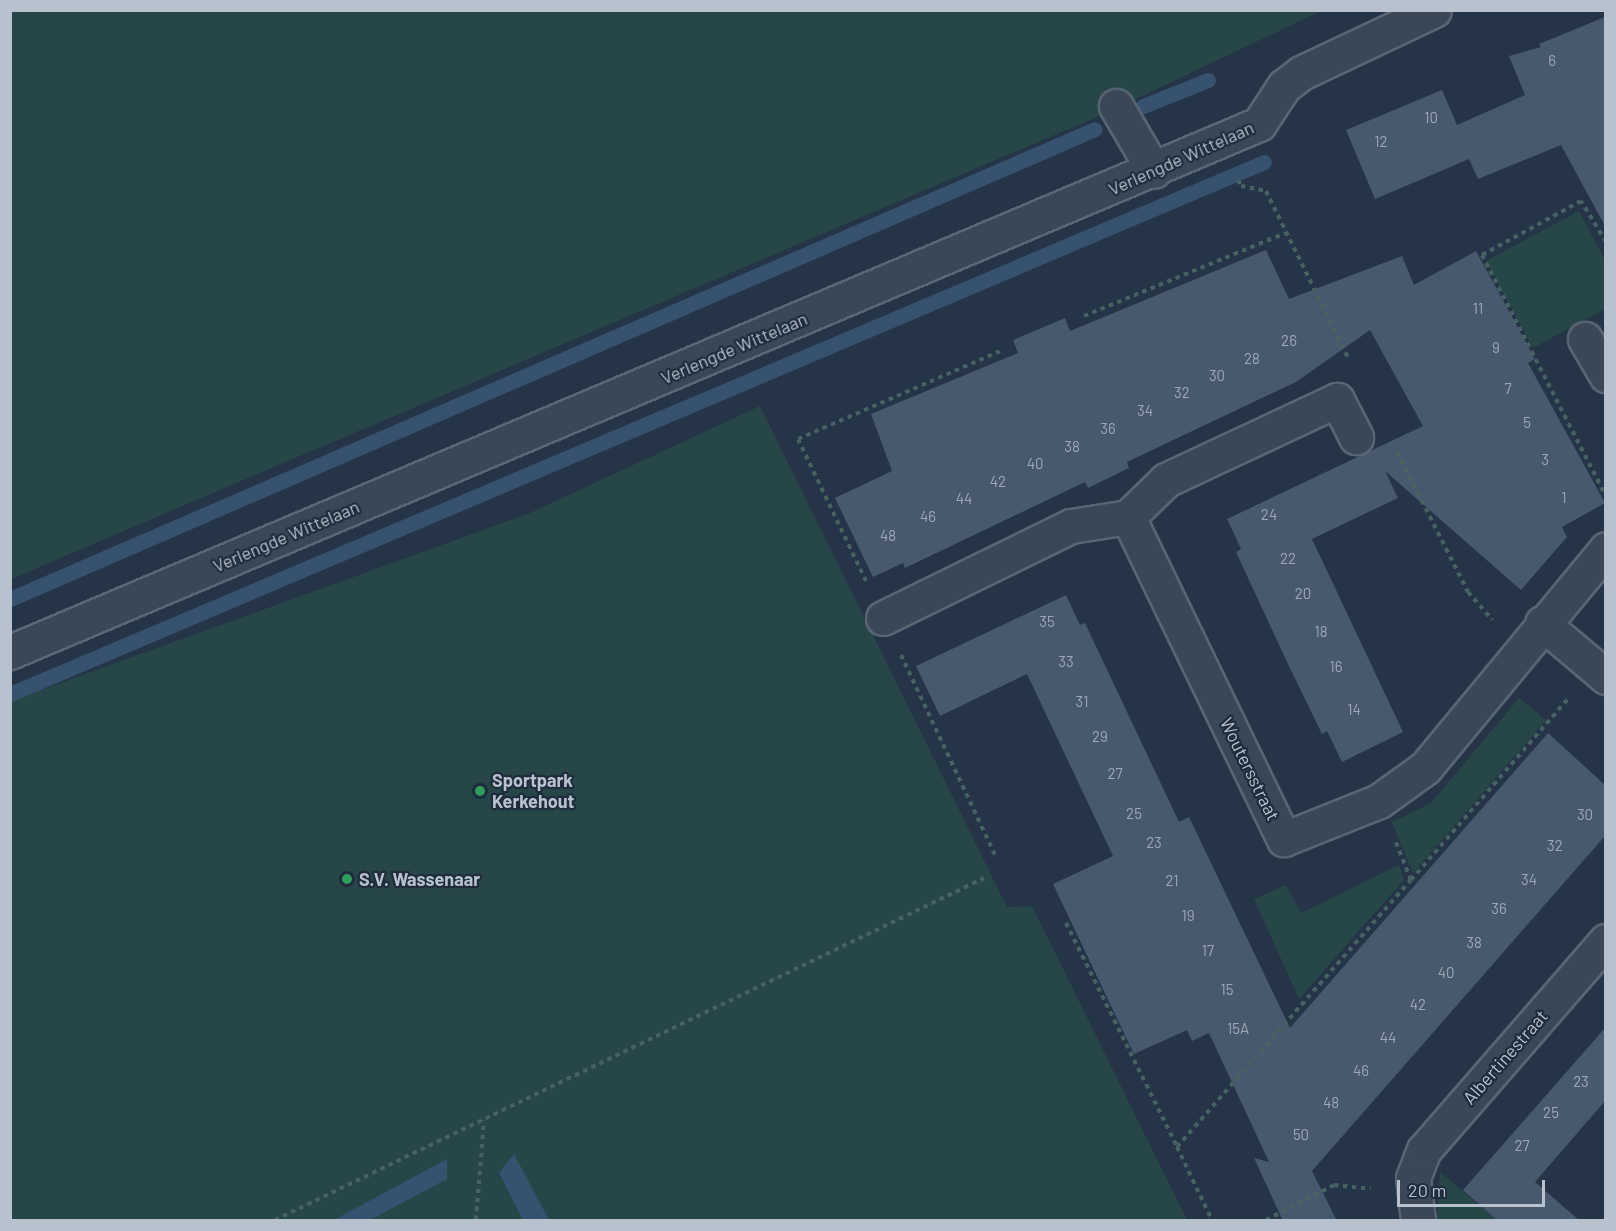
<!DOCTYPE html>
<html>
<head>
<meta charset="utf-8">
<style>
  body { margin:0 }
  #map { position:relative; width:1616px; height:1231px; overflow:hidden; background:#253547; font-family:Barlow,sans-serif }
  div>[style] { position:absolute }
  .green>* { inset:0; background:#274648 }
  .water>* { inset:0; background:#37526f }
  .stream>* { height:15px; margin:-7.5px; padding:0 7.5px; transform-origin:7.5px; border-radius:7.5px; background:#37526f }
  .building>* { inset:0; background:#48596d }
  .path>* { height:4px; margin-top:-2px; transform-origin:0; background:repeating-linear-gradient(90deg,#466263 0 4.5px,transparent 0 9px) }
  .roads { filter:drop-shadow(2px 0 #586573) drop-shadow(-2px 0 #586573) drop-shadow(0 2px #586573) drop-shadow(0 -2px #586573) }
  .minor>* { height:33px; margin:-16.5px; padding:0 16.5px; transform-origin:16.5px; border-radius:16.5px; background:#3a4756 }
  .dots>* { width:16px; height:16px; translate:-50% -50%; box-sizing:border-box; border:3px solid #1e2c3c; border-radius:50% }
  span { translate:-50% -50%; white-space:nowrap; text-align:center; line-height:1.15; -webkit-text-stroke:4.5px #1e2c3c; paint-order:stroke }
  .number-label { font-size:15px; color:#9ca8b6 }
  .number-label span { -webkit-text-stroke-width:0 }
  .street-label { font-size:18px; color:#b8c2cf }
  .poi-label { font-size:18px; color:#b8c2cf; font-weight:700 }
  .left { translate:0 -50%; text-align:left }
  .frame { position:absolute; inset:0; border:12px solid #b8c2cf; pointer-events:none }
  .scale { position:absolute; left:1397px; top:1180px; width:148px; height:27px; box-sizing:border-box; border:3px solid #b8c2cf; border-top:0; padding-left:8px; font-size:18px; line-height:21px; white-space:nowrap; color:#b8c2cf; -webkit-text-stroke:4px #1e2c3c; paint-order:stroke }
</style>
</head>
<body>
<div id="map">
  <div class="green">
    <div style="clip-path:polygon(11px 11px,1321px 11px,1104px 114px,11px 579px)"></div>
    <div style="clip-path:polygon(1579px 211px,1605px 260px,1605px 309px,1533px 348px,1486px 261px)"></div>
    <div style="clip-path:polygon(760px 406px,1007px 907px,1032px 906px,1187px 1220px,11px 1220px,11px 701px,530px 513px)"></div>
    <div style="clip-path:polygon(1519px 698px,1546px 720px,1413px 873px,1392px 822px,1431px 803px)"></div>
    <div style="clip-path:polygon(1399px 865px,1404px 880px,1299px 999px,1254px 899px,1286px 885px,1301px 913px)"></div>
    <div style="clip-path:polygon(1440px 1172px,1497px 1220px,1437px 1220px)"></div>
  </div>
  <div class="water">
    <div style="clip-path:polygon(514px 1154px,549px 1220px,523px 1220px,499px 1173px)"></div>
    <div style="clip-path:polygon(447px 1159px,447px 1179px,370px 1220px,334px 1220px)"></div>
  </div>
  <div class="stream">
    <div style="left:1143px;top:106px;width:70px;rotate:-21.8deg"></div>
    <div style="left:10px;top:599px;width:1182px;rotate:-23.42deg"></div>
    <div style="left:10px;top:694px;width:1362px;rotate:-22.99deg"></div>
  </div>
  <div class="building">
    <div style="clip-path:polygon(1605px 17px,1605px 226px,1561px 145px,1478px 179px,1469px 159px,1375px 199px,1346px 130px,1442px 90px,1457px 125px,1525px 95px,1509px 56px,1541px 47px,1539px 44px)"></div>
    <div style="clip-path:polygon(1266px 250px,1289px 299px,1402px 256px,1414px 285px,1476px 251px,1535px 359px,1528px 363px,1605px 503px,1562px 527px,1567px 537px,1521px 590px,1385px 471px,1398px 498px,1312px 539px,1403px 732px,1342px 762px,1327px 731px,1322px 734px,1287px 662px,1236px 552px,1241px 549px,1227px 519px,1423px 426px,1370px 330px,1296px 382px,1127px 462px,1129px 468px,1088px 488px,1085px 482px,905px 568px,903px 563px,873px 577px,835px 498px,892px 471px,871px 414px,1018px 353px,1013px 340px,1065px 318px,1070px 331px)"></div>
    <div style="clip-path:polygon(1066px 595px,1080px 625px,1085px 623px,1179px 822px,1189px 817px,1290px 1028px,1548px 733px,1605px 785px,1605px 836px,1312px 1171px,1337px 1221px,1283px 1221px,1254px 1158px,1269px 1162px,1209px 1033px,1192px 1041px,1187px 1030px,1134px 1054px,1053px 884px,1113px 856px,1027px 674px,940px 716px,916px 666px)"></div>
    <div style="clip-path:polygon(1605px 1028px,1605px 1101px,1535px 1182px,1580px 1221px,1498px 1221px,1463px 1190px)"></div>
  </div>
  <div class="path">
    <div style="left:1238px;top:180px;width:7px;rotate:63deg"></div>
    <div style="left:1241px;top:186px;width:25px;rotate:11deg"></div>
    <div style="left:1266px;top:191px;width:188px;rotate:63.8deg"></div>
    <div style="left:1606px;top:242px;width:48px;rotate:-121.4deg"></div>
    <div style="left:1581px;top:201px;width:113px;rotate:151.4deg"></div>
    <div style="left:1482px;top:255px;width:271px;rotate:62.8deg"></div>
    <div style="left:1084px;top:316px;width:217px;rotate:-22.4deg"></div>
    <div style="left:1397px;top:452px;width:157px;rotate:63.1deg"></div>
    <div style="left:1468px;top:592px;width:37px;rotate:49deg"></div>
    <div style="left:866px;top:581px;width:157px;rotate:-115.6deg"></div>
    <div style="left:798px;top:439px;width:220px;rotate:-23.5deg"></div>
    <div style="left:901px;top:655px;width:223px;rotate:64.8deg"></div>
    <div style="left:1411px;top:880px;width:240px;rotate:-49.1deg"></div>
    <div style="left:1066px;top:923px;width:250px;rotate:63.6deg"></div>
    <div style="left:1177px;top:1147px;width:355px;rotate:-48.8deg"></div>
    <div style="left:1411px;top:880px;width:43px;rotate:-111.8deg"></div>
    <div style="left:1177px;top:1147px;width:81px;rotate:64.4deg"></div>
    <div style="left:275px;top:1220px;width:787px;rotate:-25.75deg"></div>
    <div style="left:476px;top:1220px;width:100px;rotate:-85.4deg"></div>
    <div style="left:1266px;top:1220px;width:76px;rotate:-27.2deg"></div>
    <div style="left:1334px;top:1185px;width:37px;rotate:6deg"></div>
  </div>
  <div class="roads">
    <div class="minor">
      <div style="left:1116px;top:106px;width:75px;rotate:59.7deg"></div>
      <div style="left:1585px;top:339px;width:42px;rotate:59.7deg"></div>
      <div style="left:1128px;top:517px;width:358px;rotate:64.2deg"></div>
      <div style="left:1284px;top:839px;width:102px;rotate:-21.8deg"></div>
      <div style="left:1379px;top:801px;width:57px;rotate:-35.7deg"></div>
      <div style="left:1425px;top:768px;width:284px;rotate:-50.4deg"></div>
      <div style="left:883px;top:618px;width:209px;rotate:-26.1deg"></div>
      <div style="left:1071px;top:526px;width:58px;rotate:-9deg"></div>
      <div style="left:1128px;top:517px;width:53px;rotate:-44.2deg"></div>
      <div style="left:1166px;top:480px;width:189px;rotate:-25.1deg"></div>
      <div style="left:1337px;top:400px;width:42px;rotate:62.8deg"></div>
      <div style="left:1542px;top:623px;width:84px;rotate:40.2deg"></div>
      <div style="left:10px;top:652px;width:1356px;rotate:-22.92deg"></div>
      <div style="left:1259px;top:124px;width:45px;rotate:-56.7deg"></div>
      <div style="left:1284px;top:86px;width:21px;rotate:-37deg"></div>
      <div style="left:1301px;top:73px;width:147px;rotate:-25.3deg"></div>
      <div style="left:1418px;top:1220px;width:42px;rotate:-96.8deg"></div>
      <div style="left:1413px;top:1178px;width:30px;rotate:-69deg"></div>
      <div style="left:1424px;top:1150px;width:277px;rotate:-49deg"></div>
    </div>
  </div>
  <div class="dots">
    <div style="left:480px;top:791px;background:#2e9e5b"></div>
    <div style="left:347px;top:879px;background:#2e9e5b"></div>
  </div>
  <div class="number-label">
    <span style="left:1552px;top:61px">6</span>
    <span style="left:1431px;top:118px">10</span>
    <span style="left:1381px;top:142px">12</span>
    <span style="left:1478px;top:309px">11</span>
    <span style="left:1289px;top:341px">26</span>
    <span style="left:1496px;top:348px">9</span>
    <span style="left:1252px;top:359px">28</span>
    <span style="left:1217px;top:376px">30</span>
    <span style="left:1508px;top:389px">7</span>
    <span style="left:1182px;top:393px">32</span>
    <span style="left:1145px;top:411px">34</span>
    <span style="left:1527px;top:423px">5</span>
    <span style="left:1108px;top:429px">36</span>
    <span style="left:1072px;top:447px">38</span>
    <span style="left:1545px;top:460px">3</span>
    <span style="left:1035px;top:464px">40</span>
    <span style="left:998px;top:482px">42</span>
    <span style="left:1564px;top:498px">1</span>
    <span style="left:964px;top:499px">44</span>
    <span style="left:1269px;top:515px">24</span>
    <span style="left:928px;top:517px">46</span>
    <span style="left:888px;top:536px">48</span>
    <span style="left:1288px;top:559px">22</span>
    <span style="left:1303px;top:594px">20</span>
    <span style="left:1047px;top:622px">35</span>
    <span style="left:1321px;top:632px">18</span>
    <span style="left:1066px;top:662px">33</span>
    <span style="left:1336px;top:667px">16</span>
    <span style="left:1082px;top:702px">31</span>
    <span style="left:1354px;top:710px">14</span>
    <span style="left:1100px;top:737px">29</span>
    <span style="left:1115px;top:774px">27</span>
    <span style="left:1134px;top:814px">25</span>
    <span style="left:1585px;top:815px">30</span>
    <span style="left:1154px;top:843px">23</span>
    <span style="left:1555px;top:846px">32</span>
    <span style="left:1529px;top:880px">34</span>
    <span style="left:1172px;top:881px">21</span>
    <span style="left:1499px;top:909px">36</span>
    <span style="left:1188px;top:916px">19</span>
    <span style="left:1474px;top:943px">38</span>
    <span style="left:1208px;top:951px">17</span>
    <span style="left:1446px;top:973px">40</span>
    <span style="left:1227px;top:990px">15</span>
    <span style="left:1418px;top:1005px">42</span>
    <span style="left:1238px;top:1029px">15A</span>
    <span style="left:1388px;top:1038px">44</span>
    <span style="left:1361px;top:1071px">46</span>
    <span style="left:1581px;top:1082px">23</span>
    <span style="left:1331px;top:1103px">48</span>
    <span style="left:1551px;top:1113px">25</span>
    <span style="left:1301px;top:1135px">50</span>
    <span style="left:1522px;top:1146px">27</span>
  </div>
  <div class="street-label">
    <span style="left:1181px;top:158px;rotate:-24deg">Verlengde Wittelaan</span>
    <span style="left:734px;top:348px;rotate:-23deg">Verlengde Wittelaan</span>
    <span style="left:286px;top:536px;rotate:-23deg">Verlengde Wittelaan</span>
    <span style="left:1250px;top:769px;rotate:64deg">Woutersstraat</span>
    <span style="left:1505px;top:1057px;rotate:-49deg">Albertinestraat</span>
  </div>
  <div class="poi-label">
    <span class="left" style="left:492px;top:791px">Sportpark<br>Kerkehout</span>
    <span class="left" style="left:359px;top:879px">S.V. Wassenaar</span>
  </div>
  <div class="frame"></div>
  <div class="scale">20 m</div>
</div>
</body>
</html>
